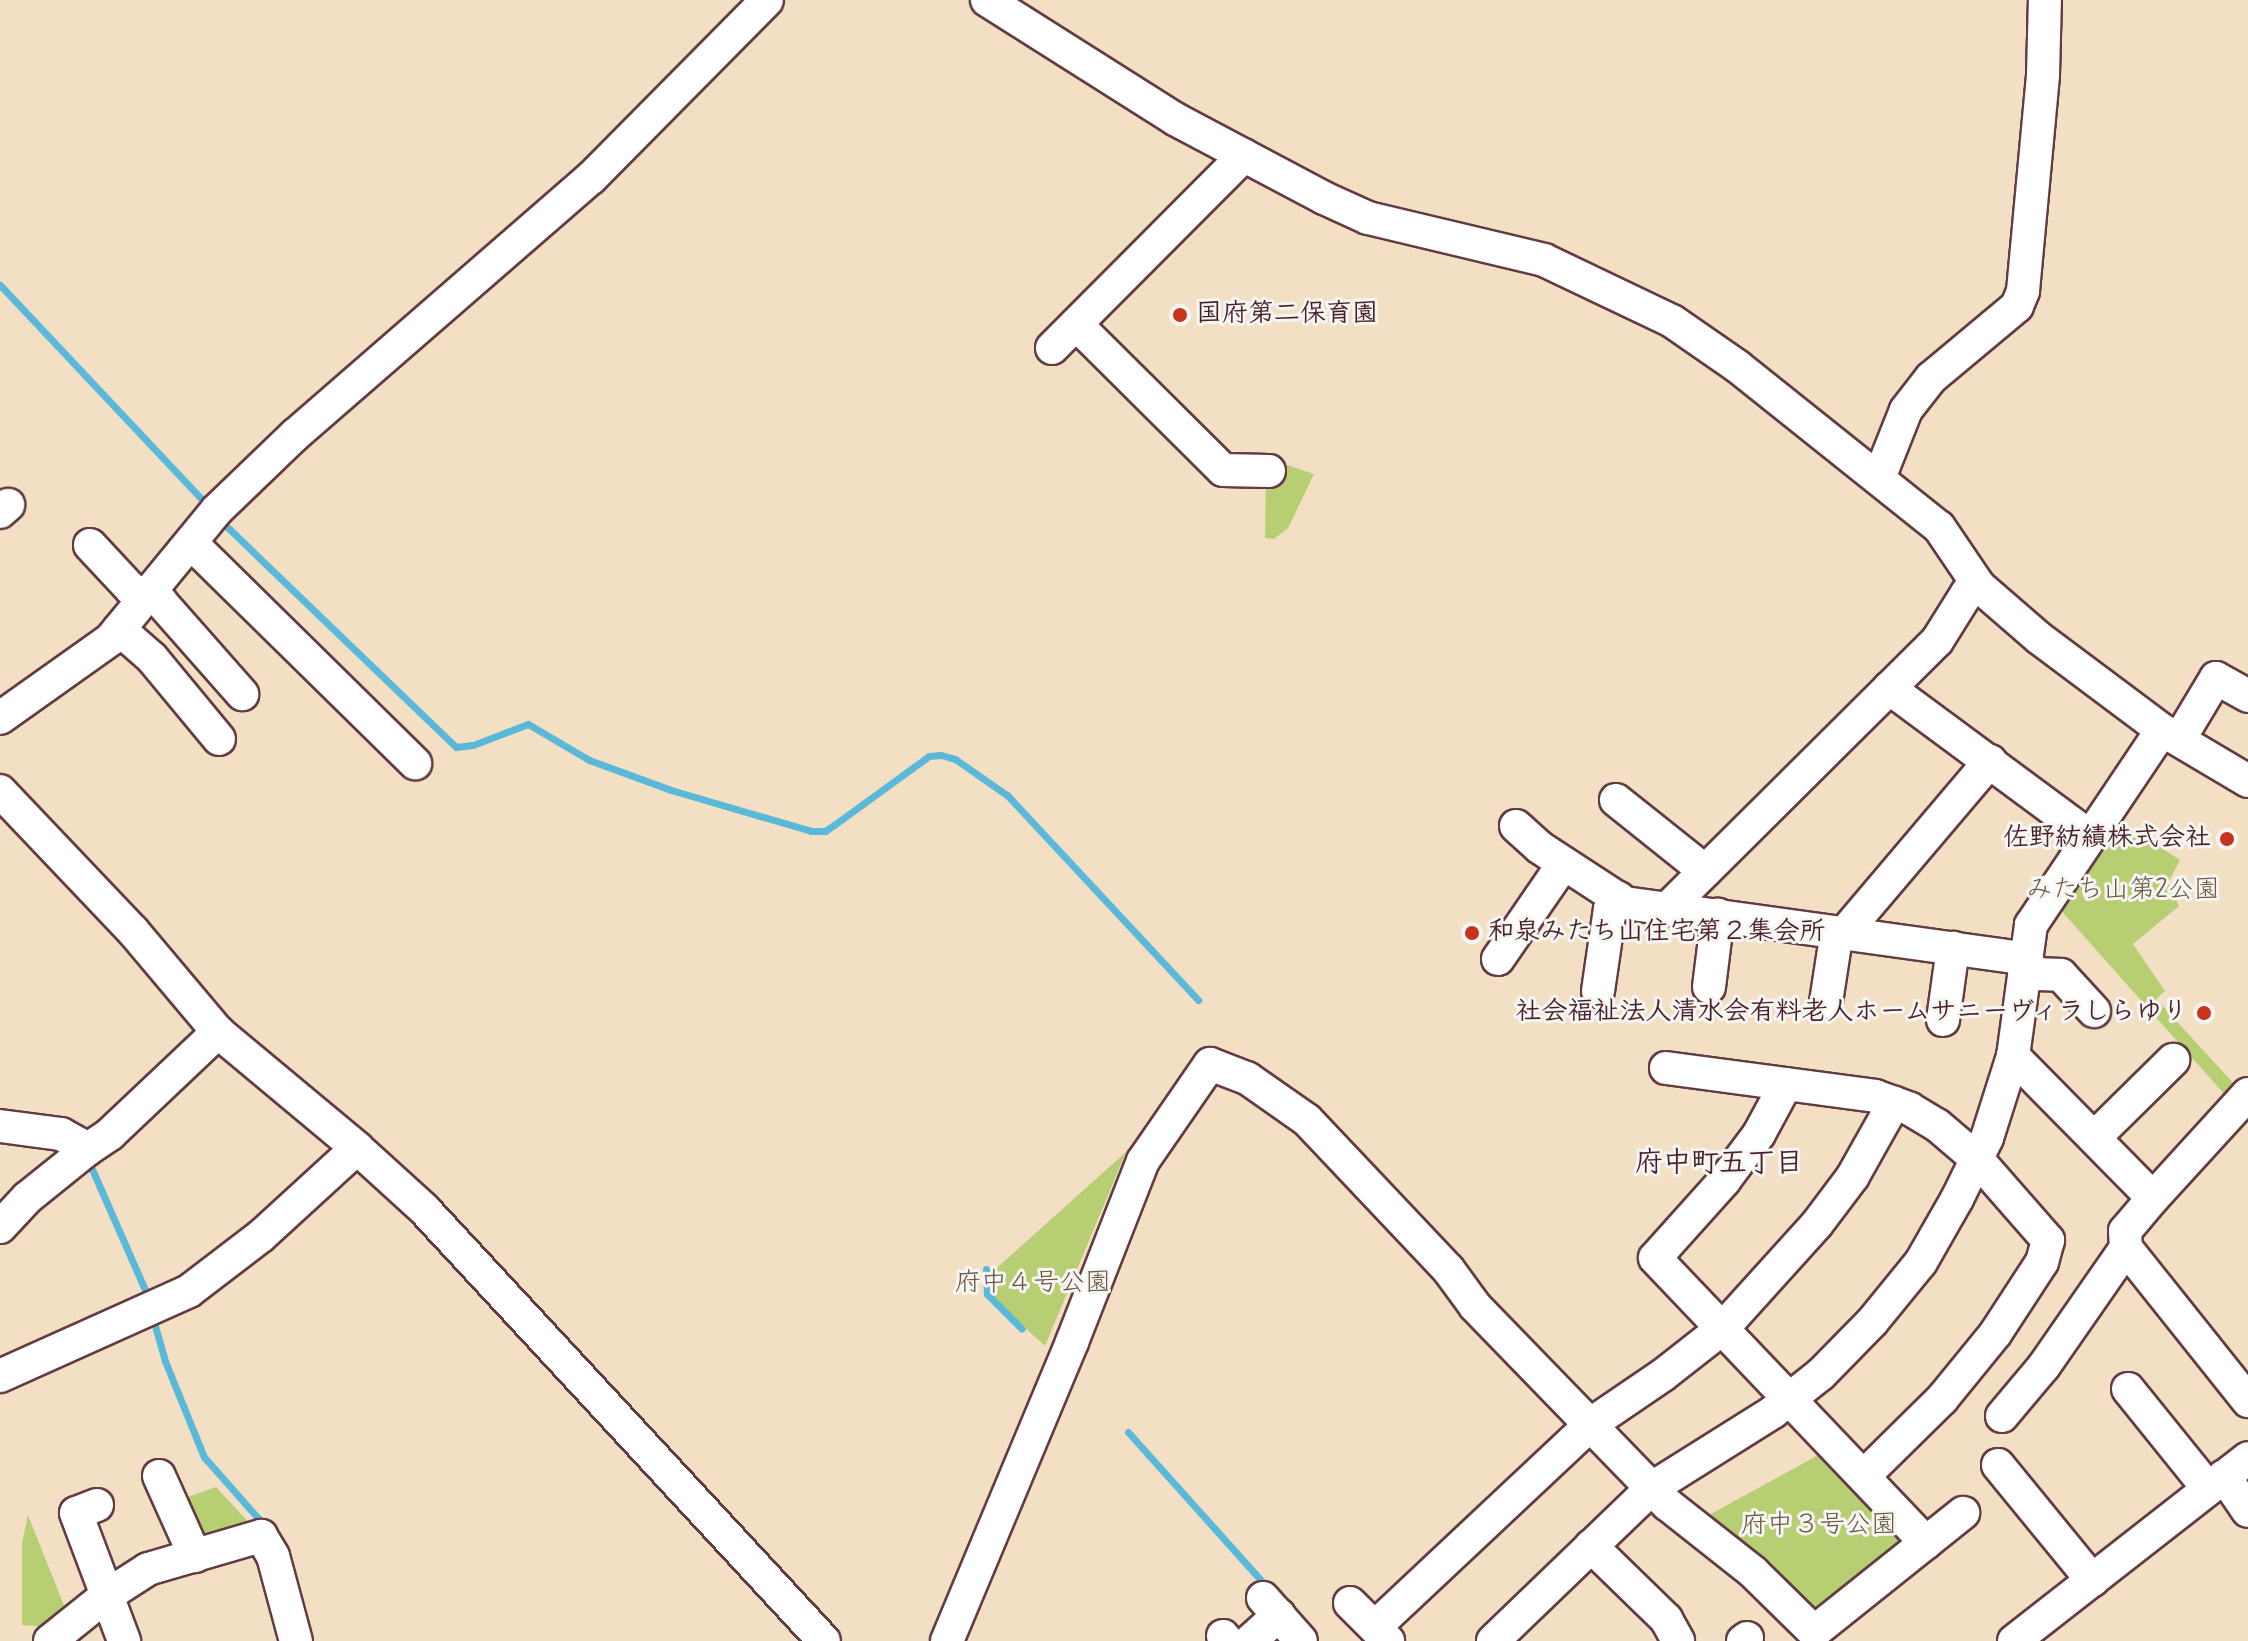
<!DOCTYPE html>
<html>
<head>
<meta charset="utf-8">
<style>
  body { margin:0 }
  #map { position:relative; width:2248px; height:1641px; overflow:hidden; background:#f3dfc4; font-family:Mynerve,"Klee One",sans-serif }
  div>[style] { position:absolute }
  .green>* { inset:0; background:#b7ce73 }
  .stream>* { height:7px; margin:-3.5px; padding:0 3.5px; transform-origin:3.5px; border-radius:3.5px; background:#5ab9d8 }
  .roads { filter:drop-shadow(2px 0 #633c42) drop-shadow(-2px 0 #633c42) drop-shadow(0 2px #633c42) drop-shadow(0 -2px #633c42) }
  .minor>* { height:32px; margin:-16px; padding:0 16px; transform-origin:16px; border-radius:16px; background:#fff }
  .dots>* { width:22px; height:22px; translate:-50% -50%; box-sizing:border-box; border:4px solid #f6f6f2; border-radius:50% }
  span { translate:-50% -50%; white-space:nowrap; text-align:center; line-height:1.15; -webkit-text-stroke:6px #f6f6f2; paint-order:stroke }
  .poi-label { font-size:26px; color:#4a1f2b; font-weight:700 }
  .left { translate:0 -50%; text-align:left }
  .right { translate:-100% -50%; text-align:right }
  .park-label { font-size:26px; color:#6b5441 }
  .neighbourhood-label { font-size:28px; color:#4a1f2b; font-weight:700 }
</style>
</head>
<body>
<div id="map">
  <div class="green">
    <div style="clip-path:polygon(1287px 465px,1314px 474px,1288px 528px,1274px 539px,1265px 538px,1266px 478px)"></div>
    <div style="clip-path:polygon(2116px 819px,2180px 860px,2168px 883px,2179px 906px,2133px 944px,2165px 991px,2156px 999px,2236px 1086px,2226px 1096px,2058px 907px)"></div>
    <div style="clip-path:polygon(1126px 1152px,1045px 1346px,987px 1293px,988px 1276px)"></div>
    <div style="clip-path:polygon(1831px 1448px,1919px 1542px,1824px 1616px,1773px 1568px,1700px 1520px)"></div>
    <div style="clip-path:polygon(216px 1487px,253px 1527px,205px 1541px,185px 1498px)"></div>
    <div style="clip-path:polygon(28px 1515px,67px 1613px,41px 1633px,37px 1626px,22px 1625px,22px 1543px)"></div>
  </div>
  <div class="stream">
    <div style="left:0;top:285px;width:302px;rotate:46.7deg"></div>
    <div style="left:221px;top:521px;width:326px;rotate:43.9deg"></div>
    <div style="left:456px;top:747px;width:17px;rotate:-7deg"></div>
    <div style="left:473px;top:745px;width:59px;rotate:-20.9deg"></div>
    <div style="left:528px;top:724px;width:71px;rotate:30.5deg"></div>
    <div style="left:589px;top:760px;width:87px;rotate:20.1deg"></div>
    <div style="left:671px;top:790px;width:146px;rotate:16.3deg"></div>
    <div style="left:811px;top:831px;width:14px"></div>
    <div style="left:825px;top:831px;width:11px;rotate:-34deg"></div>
    <div style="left:834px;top:825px;width:117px;rotate:-36deg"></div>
    <div style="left:929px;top:756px;width:12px;rotate:-5deg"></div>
    <div style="left:941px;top:755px;width:15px;rotate:16deg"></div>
    <div style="left:955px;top:759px;width:65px;rotate:34.9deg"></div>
    <div style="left:1008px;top:796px;width:279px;rotate:47deg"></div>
    <div style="left:88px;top:1160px;width:152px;rotate:66.3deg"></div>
    <div style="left:986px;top:1269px;width:25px;rotate:88deg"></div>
    <div style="left:987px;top:1294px;width:49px;rotate:45deg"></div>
    <div style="left:152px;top:1315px;width:48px;rotate:74.2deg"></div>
    <div style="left:165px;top:1361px;width:104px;rotate:67.9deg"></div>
    <div style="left:204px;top:1457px;width:92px;rotate:48.5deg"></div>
    <div style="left:1128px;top:1432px;width:210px;rotate:48.1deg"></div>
  </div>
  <div class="roads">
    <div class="minor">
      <div style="left:987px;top:0;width:222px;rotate:32.3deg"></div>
      <div style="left:1175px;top:119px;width:169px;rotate:27.9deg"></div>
      <div style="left:1324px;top:198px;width:48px;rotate:24.4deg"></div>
      <div style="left:1368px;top:218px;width:181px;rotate:13.4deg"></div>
      <div style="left:1544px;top:260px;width:142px;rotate:25.5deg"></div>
      <div style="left:1672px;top:321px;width:79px;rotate:34.7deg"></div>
      <div style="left:1737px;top:366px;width:258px;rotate:38.6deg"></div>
      <div style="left:1939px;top:527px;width:71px;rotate:55.9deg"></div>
      <div style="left:1979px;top:586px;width:79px;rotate:40.9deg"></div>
      <div style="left:2039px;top:638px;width:154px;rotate:36.8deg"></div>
      <div style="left:2162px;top:730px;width:100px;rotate:30.7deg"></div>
      <div style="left:1076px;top:324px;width:207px;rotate:44.8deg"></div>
      <div style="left:1223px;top:470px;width:46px;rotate:1.2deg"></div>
      <div style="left:1052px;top:348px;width:272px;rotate:-45.1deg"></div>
      <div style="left:1879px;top:478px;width:73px;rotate:-68.3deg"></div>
      <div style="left:1906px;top:410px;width:41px;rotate:-52deg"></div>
      <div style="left:1931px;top:378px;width:112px;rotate:-39.9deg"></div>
      <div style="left:2017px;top:306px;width:16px;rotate:-68deg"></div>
      <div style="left:2023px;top:291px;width:218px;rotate:-84.7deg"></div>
      <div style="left:2043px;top:74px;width:74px;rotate:-88.5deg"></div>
      <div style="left:0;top:512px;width:11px;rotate:-41deg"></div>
      <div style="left:192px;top:544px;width:313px;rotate:44.5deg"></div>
      <div style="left:90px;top:545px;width:60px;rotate:47deg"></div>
      <div style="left:131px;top:589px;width:33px;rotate:23deg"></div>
      <div style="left:161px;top:602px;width:123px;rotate:48.6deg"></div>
      <div style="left:119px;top:629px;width:44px;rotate:41.3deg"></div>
      <div style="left:152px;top:658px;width:105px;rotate:50.4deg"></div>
      <div style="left:1889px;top:688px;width:250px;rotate:36.5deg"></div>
      <div style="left:0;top:718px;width:136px;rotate:-35.4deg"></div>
      <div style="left:111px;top:639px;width:167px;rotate:-50.6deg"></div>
      <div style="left:217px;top:510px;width:108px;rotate:-43.9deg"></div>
      <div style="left:295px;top:435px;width:392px;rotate:-41deg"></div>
      <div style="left:591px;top:178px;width:250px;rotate:-45.3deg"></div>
      <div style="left:2162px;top:730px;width:235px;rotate:123.9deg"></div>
      <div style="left:2031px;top:925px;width:132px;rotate:97.8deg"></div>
      <div style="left:2013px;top:1056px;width:199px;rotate:45.4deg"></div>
      <div style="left:2153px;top:1198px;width:141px;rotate:-47.6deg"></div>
      <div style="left:2180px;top:738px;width:70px;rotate:-59deg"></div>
      <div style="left:2216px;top:678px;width:37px;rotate:29deg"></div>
      <div style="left:0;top:791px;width:193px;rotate:46.5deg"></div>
      <div style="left:133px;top:931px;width:132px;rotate:49.9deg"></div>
      <div style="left:218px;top:1032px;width:181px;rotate:39.8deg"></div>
      <div style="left:357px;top:1148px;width:89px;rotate:42.3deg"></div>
      <div style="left:423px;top:1208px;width:590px;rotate:47.2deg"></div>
      <div style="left:1616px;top:800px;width:114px;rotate:38.6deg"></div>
      <div style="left:1516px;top:826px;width:31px;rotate:42deg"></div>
      <div style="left:1539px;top:847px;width:103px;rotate:33.1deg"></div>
      <div style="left:1625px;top:903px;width:392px;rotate:7.9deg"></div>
      <div style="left:2013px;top:957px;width:14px;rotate:21deg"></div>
      <div style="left:2026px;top:962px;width:16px;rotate:50deg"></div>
      <div style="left:2036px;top:974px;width:25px;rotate:2deg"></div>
      <div style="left:2061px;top:975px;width:49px;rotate:47.5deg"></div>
      <div style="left:1668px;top:908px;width:379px;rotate:-44.8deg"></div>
      <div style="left:1937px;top:641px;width:57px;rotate:-58deg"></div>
      <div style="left:1967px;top:593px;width:14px;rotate:-30deg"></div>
      <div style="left:1498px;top:959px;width:116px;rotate:-55.5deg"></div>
      <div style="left:1709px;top:987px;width:73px;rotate:-82.9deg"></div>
      <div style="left:1598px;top:991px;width:83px;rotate:-81.7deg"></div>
      <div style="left:1610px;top:909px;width:14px;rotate:-54deg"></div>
      <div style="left:1826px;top:1002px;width:59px;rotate:-81.2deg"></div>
      <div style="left:1835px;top:944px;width:240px;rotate:-49.7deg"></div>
      <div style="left:1943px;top:1020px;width:73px;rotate:-82.1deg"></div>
      <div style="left:1666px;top:1068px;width:211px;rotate:7.6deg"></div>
      <div style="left:1875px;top:1096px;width:37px;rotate:20deg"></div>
      <div style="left:1910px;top:1109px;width:31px;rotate:31deg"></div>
      <div style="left:1937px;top:1125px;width:52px;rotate:40.4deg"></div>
      <div style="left:1977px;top:1159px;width:108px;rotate:48.8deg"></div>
      <div style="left:2048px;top:1240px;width:23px;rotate:105deg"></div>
      <div style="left:2042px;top:1262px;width:86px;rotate:123.1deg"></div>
      <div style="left:1995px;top:1334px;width:84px;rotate:129.2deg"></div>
      <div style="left:1942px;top:1399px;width:110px;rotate:135.4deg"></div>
      <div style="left:1786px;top:1084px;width:57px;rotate:118.4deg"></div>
      <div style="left:1759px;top:1134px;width:59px;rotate:126.7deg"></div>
      <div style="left:1724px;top:1181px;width:103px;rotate:131.9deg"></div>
      <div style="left:1655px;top:1258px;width:393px;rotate:46.4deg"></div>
      <div style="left:0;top:1126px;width:62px;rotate:7.5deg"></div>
      <div style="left:61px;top:1134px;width:31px;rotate:29deg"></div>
      <div style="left:88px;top:1149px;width:27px;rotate:-34deg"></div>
      <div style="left:110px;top:1134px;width:149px;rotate:-43.4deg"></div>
      <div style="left:2095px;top:1137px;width:110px;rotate:-44.6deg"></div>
      <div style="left:2153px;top:1198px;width:43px;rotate:130.3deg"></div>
      <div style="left:2125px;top:1231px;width:17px;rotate:87deg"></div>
      <div style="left:2126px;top:1248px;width:196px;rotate:51.4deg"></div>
      <div style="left:0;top:1227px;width:40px;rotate:-47deg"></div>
      <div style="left:27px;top:1198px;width:78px;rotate:-38.8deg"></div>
      <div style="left:0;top:1376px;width:207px;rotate:-24.2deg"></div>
      <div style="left:189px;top:1291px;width:91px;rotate:-37.4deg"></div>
      <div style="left:261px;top:1236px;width:130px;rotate:-42.5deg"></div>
      <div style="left:2128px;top:1389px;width:127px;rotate:51.1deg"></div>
      <div style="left:2002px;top:1416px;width:65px;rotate:-50deg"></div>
      <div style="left:2044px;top:1366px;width:144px;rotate:-55.2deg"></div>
      <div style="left:1998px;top:1465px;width:149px;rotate:50.7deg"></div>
      <div style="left:159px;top:1476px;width:88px;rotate:65.8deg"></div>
      <div style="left:2224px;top:1476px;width:42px;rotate:55.6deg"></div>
      <div style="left:97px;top:1505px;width:22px;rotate:159deg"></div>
      <div style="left:76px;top:1513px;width:137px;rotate:69.4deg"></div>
      <div style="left:1591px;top:1546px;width:105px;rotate:44.2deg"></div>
      <div style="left:1666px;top:1619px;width:25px;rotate:61deg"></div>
      <div style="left:1263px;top:1598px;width:57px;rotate:48.5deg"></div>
      <div style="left:1350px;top:1603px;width:54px;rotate:45deg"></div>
      <div style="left:1375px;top:1627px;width:296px;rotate:-43.2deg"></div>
      <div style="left:1591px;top:1424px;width:87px;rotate:-34.2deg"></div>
      <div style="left:1663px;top:1375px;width:76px;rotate:-38.1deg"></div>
      <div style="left:1723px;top:1328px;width:140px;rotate:-47.9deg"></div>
      <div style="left:1817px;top:1224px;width:60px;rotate:-53.1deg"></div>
      <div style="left:1853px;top:1176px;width:84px;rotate:-60.7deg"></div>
      <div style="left:1223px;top:1636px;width:6px;rotate:51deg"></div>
      <div style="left:50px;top:1641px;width:72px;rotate:-38.8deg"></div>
      <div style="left:106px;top:1596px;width:50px;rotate:-32.7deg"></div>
      <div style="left:148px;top:1569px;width:118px;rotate:-16.3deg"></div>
      <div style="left:261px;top:1536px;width:23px;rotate:59deg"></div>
      <div style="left:273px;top:1556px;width:88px;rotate:74.9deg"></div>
      <div style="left:947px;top:1641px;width:324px;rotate:-67.3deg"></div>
      <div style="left:1072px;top:1342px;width:194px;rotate:-68.6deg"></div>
      <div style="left:1143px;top:1161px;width:118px;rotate:-55.4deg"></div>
      <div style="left:1210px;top:1064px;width:40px;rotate:21deg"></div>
      <div style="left:1247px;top:1078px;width:73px;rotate:35deg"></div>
      <div style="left:1307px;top:1120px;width:205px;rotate:46.6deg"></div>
      <div style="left:1448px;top:1269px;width:46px;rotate:53.9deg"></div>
      <div style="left:1475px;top:1306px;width:276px;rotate:45.9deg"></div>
      <div style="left:1667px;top:1504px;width:110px;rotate:38.3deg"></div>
      <div style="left:1753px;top:1572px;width:86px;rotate:44.5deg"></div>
      <div style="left:1814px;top:1632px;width:191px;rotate:-38.6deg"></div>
      <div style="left:1250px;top:1641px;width:39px;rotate:-42deg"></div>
      <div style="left:1493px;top:1641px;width:221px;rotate:-43.9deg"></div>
      <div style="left:1652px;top:1488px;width:143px;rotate:-32.1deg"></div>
      <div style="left:1773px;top:1412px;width:61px;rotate:-38.4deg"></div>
      <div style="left:1821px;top:1374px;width:73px;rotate:-45.6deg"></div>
      <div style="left:1872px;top:1322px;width:77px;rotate:-50.8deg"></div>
      <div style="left:1921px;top:1262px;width:73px;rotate:-60.3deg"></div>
      <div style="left:1957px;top:1199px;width:68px;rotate:-63.8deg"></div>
      <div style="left:1987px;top:1138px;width:86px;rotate:-72.4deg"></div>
      <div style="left:1743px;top:1641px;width:5px;rotate:-37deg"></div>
      <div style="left:2014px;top:1641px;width:297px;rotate:-38deg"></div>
    </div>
  </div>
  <div class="dots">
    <div style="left:1180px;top:315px;background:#c8321e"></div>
    <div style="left:2227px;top:839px;background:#c8321e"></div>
    <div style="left:1472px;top:933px;background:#c8321e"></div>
    <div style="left:2204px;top:1013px;background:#c8321e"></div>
  </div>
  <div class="poi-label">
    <span class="left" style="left:1196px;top:315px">国府第二保育園</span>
    <span class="right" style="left:2211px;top:839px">佐野紡績株式会社</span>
    <span class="left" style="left:1488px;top:933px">和泉みたち山住宅第２集会所</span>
    <span class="right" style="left:2188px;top:1013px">社会福祉法人清水会有料老人ホームサニーヴィラしらゆり</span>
  </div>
  <div class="park-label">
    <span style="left:2123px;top:891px">みたち山第2公園</span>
    <span style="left:1033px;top:1284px">府中４号公園</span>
    <span style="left:1819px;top:1526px">府中３号公園</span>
  </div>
  <div class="neighbourhood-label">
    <span style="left:1719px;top:1164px">府中町五丁目</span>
  </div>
</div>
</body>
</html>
